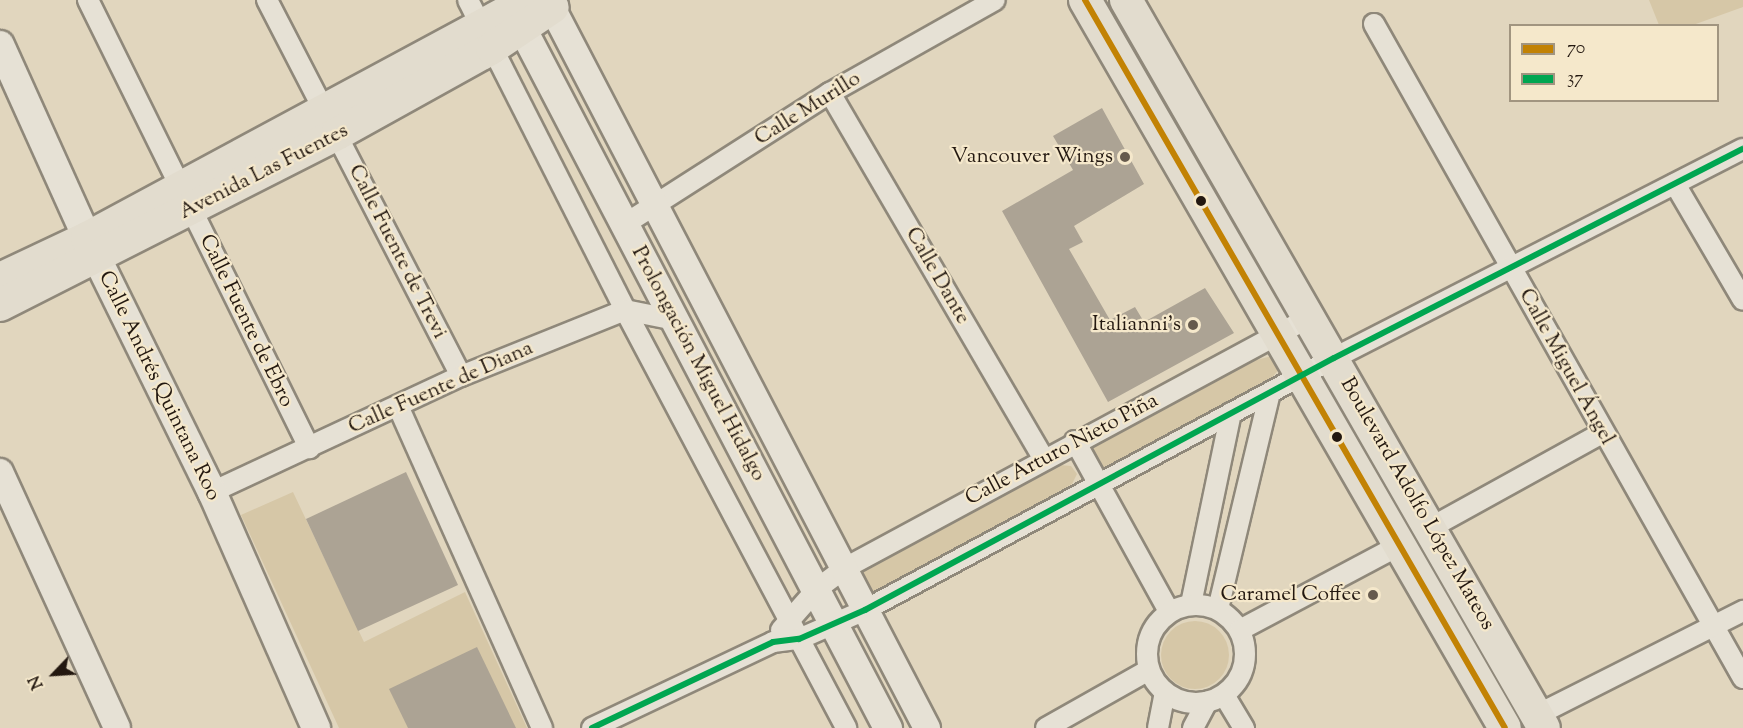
<!DOCTYPE html>
<html>
<head>
<meta charset="utf-8">
<style>
  body { margin:0 }
  #map { position:relative; width:1743px; height:728px; overflow:hidden; background:#e1d6be; font-family:"Sorts Mill Goudy",serif }
  div>[style] { position:absolute }
  .green>* { inset:0; background:#d6c7a7 }
  .round { border-radius:50% }
  .building>* { inset:0; background:#aca394 }
  .roads { filter:drop-shadow(2px 0 #8f887a) drop-shadow(-2px 0 #8f887a) drop-shadow(0 2px #8f887a) drop-shadow(0 -2px #8f887a) }
  .minor>* { height:20px; margin:-10px; padding:0 10px; transform-origin:10px; border-radius:10px; background:#e6e1d5 }
  .minor>.ring { margin:-10px; padding:0; box-sizing:content-box; background:none; border:20px solid #e6e1d5; border-radius:50% }
  .tertiary>* { height:26px; margin:-13px; padding:0 13px; transform-origin:13px; border-radius:13px; background:#e6e1d5 }
  .secondary>* { height:28px; margin:-14px; padding:0 14px; transform-origin:14px; border-radius:14px; background:#e6e1d5 }
  .primary>* { height:32px; margin:-16px; padding:0 16px; transform-origin:16px; border-radius:16px; background:#e2dcce }
  .bus-1>* { height:6px; margin:-3px; padding:0 3px; transform-origin:3px; border-radius:3px; background:#c28204 }
  .bus-2>* { height:6px; margin:-3px; padding:0 3px; transform-origin:3px; border-radius:3px; background:#00a651 }
  .dots>* { width:16px; height:16px; translate:-50% -50%; box-sizing:border-box; border:3px solid #f5e8cb; border-radius:50% }
  span { translate:-50% -50%; white-space:nowrap; text-align:center; line-height:1.15; -webkit-text-stroke:4.5px #f5e8cb; paint-order:stroke }
  .street-label { font-size:21px; color:#231810 }
  .poi-label { font-size:21px; color:#231810 }
  .right { translate:-100% -50%; text-align:right }
  .legend { position:absolute; left:1509px; top:24px; width:210px; height:78px; box-sizing:border-box; background:#f5e8cb; border:2px solid #a19580; margin:0; padding:8px 10px; list-style:none; font-size:18px; color:#231810 }
  .legend li { display:flex; align-items:center; gap:12px; height:30px }
  .legend b { width:30px; border:2px solid #a19580 }
  .north { position:absolute; left:24px; top:644px; width:60px; height:60px; -webkit-text-stroke:4px #f5e8cb; paint-order:stroke; rotate:245deg; font-size:16px; font-weight:700; line-height:24px; text-align:center; color:#231810 }
  .north::after { content:''; display:block; margin:auto; width:21px; height:27px; background:#231810; clip-path:polygon(50% 0,100% 100%,50% 72%,0 100%) }
</style>
</head>
<body>
<div id="map">
  <div class="green">
    <div style="clip-path:polygon(1649px 0,1743px 0,1743px 7px,1693px 25px,1659px 25px)"></div>
    <div style="clip-path:polygon(1272px 356px,1279px 369px,1263px 389px,1111px 468px,1096px 471px,1090px 460px,1093px 447px,1256px 360px)"></div>
    <div style="clip-path:polygon(1060px 465px,1071px 466px,1077px 474px,1072px 484px,877px 596px,867px 595px,860px 577px,864px 569px)"></div>
    <div style="clip-path:polygon(293px 492px,364px 642px,465px 592px,527px 728px,339px 728px,241px 515px)"></div>
    <div class="round" style="left:1161px;top:621px;width:68px;height:68px"></div>
  </div>
  <div class="building">
    <div style="clip-path:polygon(1102px 108px,1144px 184px,1074px 226px,1083px 242px,1069px 249px,1110px 320px,1135px 307px,1144px 322px,1205px 288px,1234px 333px,1108px 402px,1002px 211px,1073px 170px,1053px 136px)"></div>
    <div style="clip-path:polygon(406px 472px,458px 585px,358px 631px,306px 519px)"></div>
    <div style="clip-path:polygon(477px 647px,516px 728px,408px 728px,389px 689px)"></div>
  </div>
  <div class="roads">
    <div class="minor">
      <div style="left:88px;top:0;width:500px;rotate:63.7deg"></div>
      <div style="left:267px;top:0;width:423px;rotate:62.7deg"></div>
      <div style="left:468px;top:0;width:347px;rotate:63.1deg"></div>
      <div style="left:625px;top:310px;width:473px;rotate:62.1deg"></div>
      <div style="left:1374px;top:24px;width:751px;rotate:60.57deg"></div>
      <div style="left:830px;top:93px;width:423px;rotate:59.7deg"></div>
      <div style="left:1675px;top:184px;width:134px;rotate:59.6deg"></div>
      <div style="left:625px;top:224px;width:243px;rotate:-32.6deg"></div>
      <div style="left:830px;top:93px;width:189px;rotate:-29.4deg"></div>
      <div style="left:398px;top:406px;width:353px;rotate:65.9deg"></div>
      <div style="left:1075px;top:441px;width:194px;rotate:61.1deg"></div>
      <div style="left:212px;top:492px;width:275px;rotate:-25deg"></div>
      <div style="left:461px;top:376px;width:177px;rotate:-21.9deg"></div>
      <div style="left:625px;top:310px;width:51px;rotate:11.3deg"></div>
      <div style="left:1430px;top:528px;width:196px;rotate:-28.9deg"></div>
      <div style="left:1191px;top:604px;width:195px;rotate:-78.2deg"></div>
      <div class="ring" style="left:1147px;top:605px;width:78px;height:78px"></div>
      <div style="left:1218px;top:609px;width:222px;rotate:-76.5deg"></div>
      <div style="left:781px;top:630px;width:55px;rotate:-48.7deg"></div>
      <div style="left:817px;top:589px;width:35px;rotate:-37deg"></div>
      <div style="left:845px;top:568px;width:528px;rotate:-28.36deg"></div>
      <div style="left:1240px;top:630px;width:183px;rotate:-28deg"></div>
      <div style="left:1224px;top:695px;width:39px;rotate:59deg"></div>
      <div style="left:1537px;top:715px;width:231px;rotate:-26.8deg"></div>
      <div style="left:592px;top:728px;width:200px;rotate:-25.4deg"></div>
      <div style="left:773px;top:642px;width:26px;rotate:-7deg"></div>
      <div style="left:799px;top:639px;width:72px;rotate:-23.7deg"></div>
      <div style="left:865px;top:610px;width:532px;rotate:-28.25deg"></div>
      <div style="left:1334px;top:358px;width:459px;rotate:-27.1deg"></div>
      <div style="left:1046px;top:728px;width:118px;rotate:-29.4deg"></div>
      <div style="left:1158px;top:728px;width:36px;rotate:-79deg"></div>
      <div style="left:1193px;top:728px;width:30px;rotate:-62deg"></div>
    </div>
    <div class="tertiary">
      <div style="left:548px;top:0;width:821px;rotate:62.5deg"></div>
      <div style="left:0;top:472px;width:281px;rotate:65.4deg"></div>
    </div>
    <div class="secondary">
      <div style="left:511px;top:7px;width:814px;rotate:62.4deg"></div>
      <div style="left:0;top:45px;width:212px;rotate:65.7deg"></div>
      <div style="left:87px;top:238px;width:283px;rotate:63.8deg"></div>
      <div style="left:212px;top:492px;width:258px;rotate:66.2deg"></div>
    </div>
    <div class="primary">
      <div style="left:1085px;top:0;width:840px;rotate:60.02deg"></div>
      <div style="left:1126px;top:0;width:839px;rotate:60.14deg"></div>
      <div style="left:0;top:279px;width:96px;rotate:-25.2deg"></div>
      <div style="left:87px;top:238px;width:502px;rotate:-28.3deg"></div>
      <div style="left:0;top:305px;width:378px;rotate:-26.9deg"></div>
      <div style="left:337px;top:134px;width:177px;rotate:-29deg"></div>
      <div style="left:492px;top:48px;width:73px;rotate:-33.9deg"></div>
    </div>
  </div>
  <div class="bus-1">
    <div style="left:1085px;top:0;width:840px;rotate:60.02deg"></div>
  </div>
  <div class="bus-2">
    <div style="left:592px;top:728px;width:200px;rotate:-25.4deg"></div>
    <div style="left:773px;top:642px;width:26px;rotate:-7deg"></div>
    <div style="left:799px;top:639px;width:72px;rotate:-23.7deg"></div>
    <div style="left:865px;top:610px;width:532px;rotate:-28.25deg"></div>
    <div style="left:1334px;top:358px;width:459px;rotate:-27.1deg"></div>
  </div>
  <div class="dots">
    <div style="left:1125px;top:157px;background:#665a4d"></div>
    <div style="left:1201px;top:201px;background:#231810"></div>
    <div style="left:1193px;top:325px;background:#665a4d"></div>
    <div style="left:1337px;top:437px;background:#231810"></div>
    <div style="left:1373px;top:595px;background:#665a4d"></div>
  </div>
  <div class="street-label">
    <span style="left:808px;top:109px;rotate:-32deg">Calle Murillo</span>
    <span style="left:264px;top:172px;rotate:-27deg">Avenida Las Fuentes</span>
    <span style="left:397px;top:252px;rotate:63deg">Calle Fuente de Trevi</span>
    <span style="left:937px;top:276px;rotate:60deg">Calle Dante</span>
    <span style="left:246px;top:321px;rotate:64deg">Calle Fuente de Ebro</span>
    <span style="left:698px;top:364px;rotate:62deg">Prolongación Miguel Hidalgo</span>
    <span style="left:1566px;top:367px;rotate:61deg">Calle Miguel Ángel</span>
    <span style="left:159px;top:386px;rotate:64deg">Calle Andrés Quintana Roo</span>
    <span style="left:441px;top:388px;rotate:-24deg">Calle Fuente de Diana</span>
    <span style="left:1062px;top:450px;rotate:-28deg">Calle Arturo Nieto Piña</span>
    <span style="left:1417px;top:504px;rotate:60deg">Boulevard Adolfo López Mateos</span>
  </div>
  <div class="poi-label">
    <span class="right" style="left:1113px;top:157px">Vancouver Wings</span>
    <span class="right" style="left:1181px;top:325px">Italianni's</span>
    <span class="right" style="left:1361px;top:595px">Caramel Coffee</span>
  </div>
  <ul class="legend">
  <li><b style="height:8px;background:#c28204"></b>70</li>
  <li><b style="height:8px;background:#00a651"></b>37</li>
  </ul>
  <div class="north">N</div>
</div>
</body>
</html>
